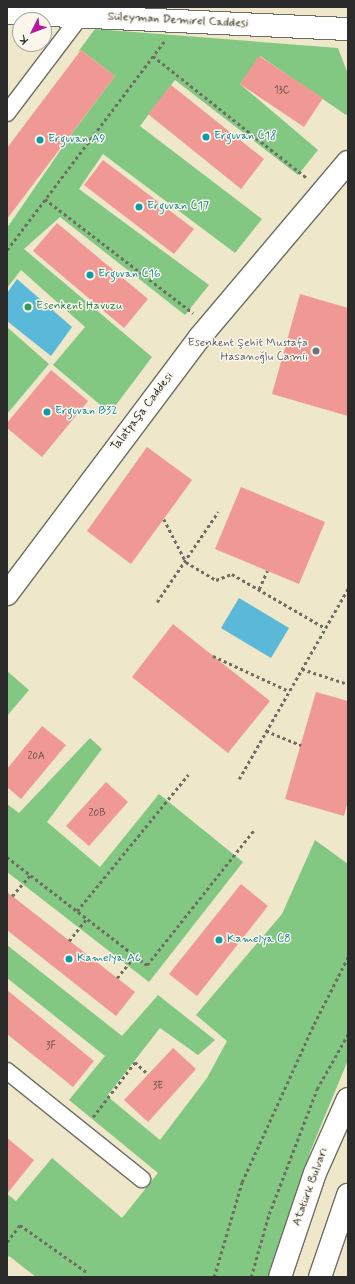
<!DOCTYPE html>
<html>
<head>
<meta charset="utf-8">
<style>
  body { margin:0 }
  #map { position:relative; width:355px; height:1284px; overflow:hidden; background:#eee7c9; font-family:Mynerve,sans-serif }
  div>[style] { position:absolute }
  .green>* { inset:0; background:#82c882 }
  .water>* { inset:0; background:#5ab8d8 }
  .building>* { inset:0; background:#ef9894 }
  .path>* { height:2.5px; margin-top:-1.25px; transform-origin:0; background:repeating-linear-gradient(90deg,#6f6d62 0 3px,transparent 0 6px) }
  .roads { filter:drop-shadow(1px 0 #6f6d62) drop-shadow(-1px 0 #6f6d62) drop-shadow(0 1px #6f6d62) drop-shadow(0 -1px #6f6d62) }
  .street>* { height:16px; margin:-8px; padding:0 8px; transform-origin:8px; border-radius:8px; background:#fff }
  .secondary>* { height:22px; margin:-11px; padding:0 11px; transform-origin:11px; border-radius:11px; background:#fff }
  .primary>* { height:22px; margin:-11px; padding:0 11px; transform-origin:11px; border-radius:11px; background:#fff }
  .dots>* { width:11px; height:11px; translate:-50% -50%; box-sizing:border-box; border:2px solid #fbf7ec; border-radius:50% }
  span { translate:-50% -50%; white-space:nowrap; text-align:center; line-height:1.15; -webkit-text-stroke:3px #fbf7ec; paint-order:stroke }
  .number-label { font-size:10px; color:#5c4645 }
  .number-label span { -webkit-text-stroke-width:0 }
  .street-label { font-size:12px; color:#2b2b2b }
  .culture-label { font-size:12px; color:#0d838f }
  .left { translate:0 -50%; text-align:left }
  .leisure-label { font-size:12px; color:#27864d }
  .worship-label { font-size:12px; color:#5b616d }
  .right { translate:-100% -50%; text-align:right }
  .frame { position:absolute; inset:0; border:8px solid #2b2b2b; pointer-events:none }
  .north { position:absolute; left:12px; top:12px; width:40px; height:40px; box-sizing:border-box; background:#fbf7ec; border:1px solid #a8a59f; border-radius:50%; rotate:228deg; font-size:11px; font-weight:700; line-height:16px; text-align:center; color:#2b2b2b }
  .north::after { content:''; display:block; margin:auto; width:14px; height:18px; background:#b5179e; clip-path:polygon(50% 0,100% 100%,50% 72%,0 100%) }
</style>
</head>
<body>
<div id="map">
  <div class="green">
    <div style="clip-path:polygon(95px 29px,338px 48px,348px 74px,348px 113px,346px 115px,260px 56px,240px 84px,318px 150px,298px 175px,175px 80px,140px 126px,262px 219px,235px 253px,103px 154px,79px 189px,209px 285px,185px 315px,60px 217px,24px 249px,152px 357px,110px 413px,53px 365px,85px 327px,21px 270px,7px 288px,7px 228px,73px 132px,115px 76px,81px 50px,78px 52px)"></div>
    <div style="clip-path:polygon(7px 327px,49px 364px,7px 414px)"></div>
    <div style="clip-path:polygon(7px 671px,29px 690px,7px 716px)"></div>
    <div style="clip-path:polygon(90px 738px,102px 749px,47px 822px,100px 867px,159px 794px,243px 862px,149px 982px,7px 872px,7px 804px,19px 813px)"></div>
    <div style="clip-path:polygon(315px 840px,348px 864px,348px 1060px,310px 1152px,272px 1277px,36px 1277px,9px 1256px,7px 1258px,7px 1194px,16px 1201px,52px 1158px,122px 1218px,158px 1173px,69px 1100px,105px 1056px,7px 978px,7px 945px,122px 1036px,158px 995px,215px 1040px,198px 1055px,160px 1028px,107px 1096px,160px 1140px,207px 1078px,227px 1041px,196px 1015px,282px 914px)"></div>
  </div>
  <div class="water">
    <div style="clip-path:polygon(17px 279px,72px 327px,51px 356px,7px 321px,7px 293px)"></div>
    <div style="clip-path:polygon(239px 598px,289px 628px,271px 658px,221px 628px)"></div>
  </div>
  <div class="building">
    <div style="clip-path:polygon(81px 50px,115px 76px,7px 219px,7px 148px)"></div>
    <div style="clip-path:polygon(259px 56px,323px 98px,304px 127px,240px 84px)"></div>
    <div style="clip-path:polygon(171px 85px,264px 159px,241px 189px,148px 114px)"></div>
    <div style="clip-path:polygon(103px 160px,194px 229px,174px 254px,84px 185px)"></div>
    <div style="clip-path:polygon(57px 223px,148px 299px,124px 328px,33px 251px)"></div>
    <div style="clip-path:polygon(300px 294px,348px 308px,348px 416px,272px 394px)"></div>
    <div style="clip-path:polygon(51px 370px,88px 401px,42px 457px,7px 428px,7px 423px)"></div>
    <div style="clip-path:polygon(147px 447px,192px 480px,131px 564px,87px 531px)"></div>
    <div style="clip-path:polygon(241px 487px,325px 522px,299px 584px,215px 549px)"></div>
    <div style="clip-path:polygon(173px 624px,270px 701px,228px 753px,132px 677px)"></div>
    <div style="clip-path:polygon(316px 692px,348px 701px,348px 801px,344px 816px,285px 799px)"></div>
    <div style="clip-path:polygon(42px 726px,66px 745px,21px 799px,7px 787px,7px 769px)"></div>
    <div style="clip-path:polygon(106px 782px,128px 802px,89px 846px,66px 826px)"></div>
    <div style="clip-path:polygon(241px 884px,268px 906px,197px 996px,169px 974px)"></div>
    <div style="clip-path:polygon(7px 892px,135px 992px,116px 1016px,7px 930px)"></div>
    <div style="clip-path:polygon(7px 990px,94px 1061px,73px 1087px,7px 1034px)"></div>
    <div style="clip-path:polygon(173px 1048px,196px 1069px,148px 1122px,124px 1100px)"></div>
    <div style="clip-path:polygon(7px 1138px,34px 1160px,7px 1194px)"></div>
  </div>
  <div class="path">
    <div style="left:153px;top:56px;width:196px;rotate:38.4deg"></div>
    <div style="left:45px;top:199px;width:187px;rotate:37.6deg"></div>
    <div style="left:7px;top:250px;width:261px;rotate:-53deg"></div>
    <div style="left:164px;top:519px;width:48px;rotate:62.9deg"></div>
    <div style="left:186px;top:562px;width:35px;rotate:31deg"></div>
    <div style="left:216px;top:580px;width:17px;rotate:-21deg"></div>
    <div style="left:232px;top:574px;width:108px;rotate:30.1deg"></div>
    <div style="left:259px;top:589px;width:20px;rotate:-66deg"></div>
    <div style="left:157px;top:602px;width:109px;rotate:-55.9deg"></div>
    <div style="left:213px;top:656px;width:84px;rotate:24.7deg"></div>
    <div style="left:302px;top:669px;width:48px;rotate:18.1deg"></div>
    <div style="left:266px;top:731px;width:38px;rotate:22deg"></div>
    <div style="left:239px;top:779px;width:219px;rotate:-60.2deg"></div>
    <div style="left:7px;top:857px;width:177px;rotate:37.6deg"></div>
    <div style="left:147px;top:965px;width:172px;rotate:-51.6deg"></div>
    <div style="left:12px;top:896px;width:28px;rotate:-49deg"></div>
    <div style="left:77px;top:911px;width:176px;rotate:-50.8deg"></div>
    <div style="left:69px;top:941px;width:29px;rotate:-52deg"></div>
    <div style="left:117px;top:978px;width:28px;rotate:-51deg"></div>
    <div style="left:93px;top:1117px;width:69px;rotate:-52.6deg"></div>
    <div style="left:135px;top:1062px;width:18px;rotate:43deg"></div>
    <div style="left:7px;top:1242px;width:21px;rotate:-53deg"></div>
    <div style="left:20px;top:1225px;width:83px;rotate:35.2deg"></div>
    <div style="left:214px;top:1277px;width:99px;rotate:-73.6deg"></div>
    <div style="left:242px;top:1182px;width:174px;rotate:-65.5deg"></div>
    <div style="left:314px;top:1024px;width:75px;rotate:-63.1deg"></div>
    <div style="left:251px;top:1277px;width:66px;rotate:-74.1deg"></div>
    <div style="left:269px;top:1214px;width:134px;rotate:-69deg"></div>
    <div style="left:317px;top:1089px;width:63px;rotate:-60.6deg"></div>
  </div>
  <div class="roads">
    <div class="street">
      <div style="left:7px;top:113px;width:121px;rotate:-52.8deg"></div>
      <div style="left:7px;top:1071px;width:173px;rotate:38.7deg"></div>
    </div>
    <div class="secondary">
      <div style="left:7px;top:13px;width:341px;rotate:2.7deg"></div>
      <div style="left:7px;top:594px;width:321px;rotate:-53.1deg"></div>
      <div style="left:200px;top:337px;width:229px;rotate:-49.8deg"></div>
    </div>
    <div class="primary">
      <div style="left:280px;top:1277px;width:110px;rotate:-71.4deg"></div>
      <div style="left:315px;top:1173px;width:81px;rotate:-66deg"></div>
      <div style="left:320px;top:1277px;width:87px;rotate:-71.1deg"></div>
    </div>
  </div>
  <div class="dots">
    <div style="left:206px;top:137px;background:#0f9aa8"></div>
    <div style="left:40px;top:140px;background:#0f9aa8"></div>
    <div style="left:139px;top:207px;background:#0f9aa8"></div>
    <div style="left:90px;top:275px;background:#0f9aa8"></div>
    <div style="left:28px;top:307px;background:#2e9e5b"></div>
    <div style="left:316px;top:351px;background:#6b7280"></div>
    <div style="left:47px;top:412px;background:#0f9aa8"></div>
    <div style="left:219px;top:940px;background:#0f9aa8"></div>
    <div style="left:69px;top:959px;background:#0f9aa8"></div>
  </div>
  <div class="number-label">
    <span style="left:282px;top:91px">13C</span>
    <span style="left:36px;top:757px">20A</span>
    <span style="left:97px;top:814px">20B</span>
    <span style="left:51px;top:1047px">3F</span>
    <span style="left:158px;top:1087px">3E</span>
  </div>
  <div class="street-label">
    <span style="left:178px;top:21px;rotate:3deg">Süleyman Demirel Caddesi</span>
    <span style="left:143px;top:412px;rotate:-53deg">Talatpaşa Caddesi</span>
    <span style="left:311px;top:1187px;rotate:-70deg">Atatürk Bulvarı</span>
  </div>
  <div class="culture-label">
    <span class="left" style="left:214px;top:137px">Erguvan C18</span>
    <span class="left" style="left:48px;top:140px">Erguvan A9</span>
    <span class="left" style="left:147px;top:207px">Erguvan C17</span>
    <span class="left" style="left:98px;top:275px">Erguvan C16</span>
    <span class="left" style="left:55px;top:412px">Erguvan B32</span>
    <span class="left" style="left:227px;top:940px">Kamelya C8</span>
    <span class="left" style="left:77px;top:959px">Kamelya A6</span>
  </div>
  <div class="leisure-label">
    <span class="left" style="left:36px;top:307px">Esenkent Havuzu</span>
  </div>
  <div class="worship-label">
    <span class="right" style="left:308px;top:351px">Esenkent Şehit Mustafa<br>Hasanoğlu Camii</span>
  </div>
  <div class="frame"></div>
  <div class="north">K</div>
</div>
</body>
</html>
